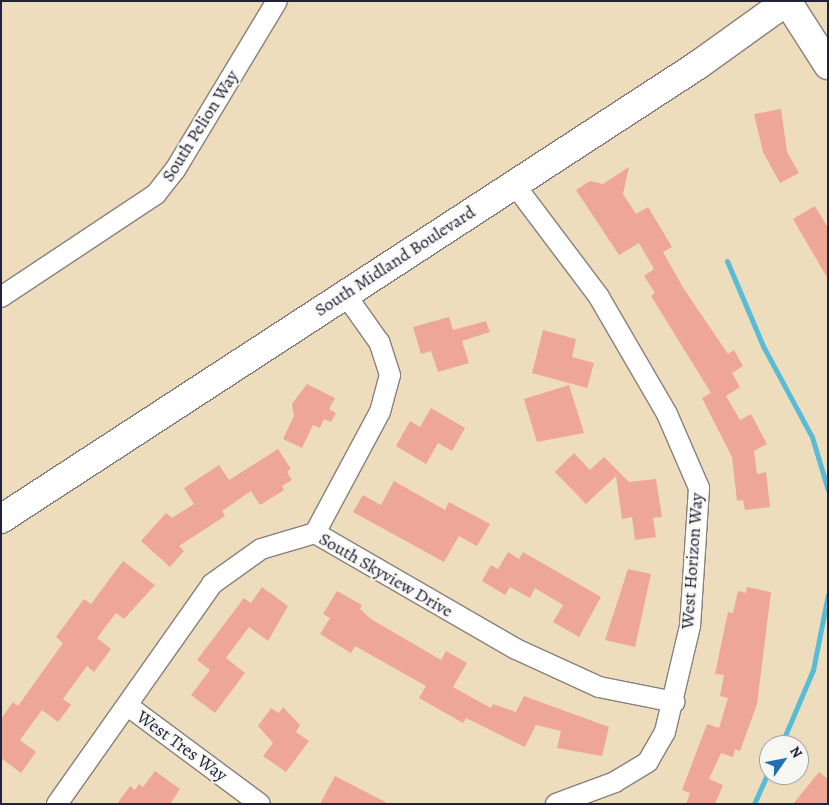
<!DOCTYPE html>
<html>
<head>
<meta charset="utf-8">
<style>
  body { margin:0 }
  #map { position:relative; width:829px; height:805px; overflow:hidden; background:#eeddbc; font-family:Alegreya,serif }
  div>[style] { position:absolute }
  .stream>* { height:5px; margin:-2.5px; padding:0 2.5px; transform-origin:2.5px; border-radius:2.5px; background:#58bcd6 }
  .building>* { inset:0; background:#eea796 }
  .roads { filter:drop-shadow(1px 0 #88807c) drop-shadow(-1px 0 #88807c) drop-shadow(0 1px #88807c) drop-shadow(0 -1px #88807c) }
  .street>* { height:20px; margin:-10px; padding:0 10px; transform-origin:10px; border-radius:10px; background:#fff }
  .secondary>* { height:28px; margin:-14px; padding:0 14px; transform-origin:14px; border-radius:14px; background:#fff }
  span { translate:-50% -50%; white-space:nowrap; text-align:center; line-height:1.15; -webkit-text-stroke:4px #f6f6f2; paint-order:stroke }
  .street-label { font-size:18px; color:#22223b }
  .frame { position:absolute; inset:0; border:2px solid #22223b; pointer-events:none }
  .north { position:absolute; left:759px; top:735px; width:50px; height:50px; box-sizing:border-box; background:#f6f6f2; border:1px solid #a1a1a9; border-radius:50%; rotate:57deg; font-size:14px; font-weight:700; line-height:20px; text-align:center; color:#22223b }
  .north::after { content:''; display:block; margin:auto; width:18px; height:22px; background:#1f6fb2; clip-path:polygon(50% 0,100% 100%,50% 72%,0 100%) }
</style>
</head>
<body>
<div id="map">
  <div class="stream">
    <div style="left:727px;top:261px;width:92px;rotate:67deg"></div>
    <div style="left:763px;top:346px;width:103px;rotate:61.7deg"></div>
    <div style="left:812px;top:437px;width:55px;rotate:73.2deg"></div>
    <div style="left:781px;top:745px;width:82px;rotate:-66.9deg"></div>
    <div style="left:813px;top:670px;width:77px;rotate:-78.8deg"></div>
    <div style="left:754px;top:804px;width:36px;rotate:-66deg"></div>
  </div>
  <div class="building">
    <div style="clip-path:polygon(781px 109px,787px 152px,799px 173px,780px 183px,763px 152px,754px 114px)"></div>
    <div style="clip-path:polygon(629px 167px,623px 194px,636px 214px,648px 207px,672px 247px,663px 252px,684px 289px,728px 354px,734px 350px,743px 366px,732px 373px,740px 387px,726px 396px,740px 420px,751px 414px,767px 444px,754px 451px,757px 474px,766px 472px,770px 507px,745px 510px,743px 500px,737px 501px,732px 457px,702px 398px,711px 393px,651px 296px,655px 293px,644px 276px,654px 269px,639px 243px,619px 255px,576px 190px,590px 181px,603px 184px)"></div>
    <div style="clip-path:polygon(815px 206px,828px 228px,828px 279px,793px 219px)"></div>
    <div style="clip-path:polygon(449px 317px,453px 330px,486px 321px,490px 332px,462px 341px,469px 363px,438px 372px,431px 351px,421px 354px,413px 327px)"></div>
    <div style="clip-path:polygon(543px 330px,576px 339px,572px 357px,594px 363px,587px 388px,532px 373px)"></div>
    <div style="clip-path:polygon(307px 384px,335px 398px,329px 409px,336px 413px,331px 422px,324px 419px,320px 428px,313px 425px,302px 448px,283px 439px,294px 416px,292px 404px)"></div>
    <div style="clip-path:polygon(569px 385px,584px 433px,537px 442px,524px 399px)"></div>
    <div style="clip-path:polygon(431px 408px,465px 428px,452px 451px,438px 443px,426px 464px,396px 446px,410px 421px,420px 427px)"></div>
    <div style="clip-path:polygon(278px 449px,291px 469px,287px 472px,292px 480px,282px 486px,284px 490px,260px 505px,251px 491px,222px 511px,225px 516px,179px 546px,184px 551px,170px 567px,141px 541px,166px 513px,172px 518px,194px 504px,184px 488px,219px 465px,229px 480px)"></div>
    <div style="clip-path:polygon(574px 453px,590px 470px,604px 457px,629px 482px,656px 479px,662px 517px,653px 518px,656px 537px,635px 540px,632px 517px,622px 519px,616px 476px,586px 504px,555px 472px)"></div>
    <div style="clip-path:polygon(394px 481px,445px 510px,449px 502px,490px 524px,477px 546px,459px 536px,444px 562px,353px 512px,363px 495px,381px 505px)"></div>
    <div style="clip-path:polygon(508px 552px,519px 559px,523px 552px,601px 597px,579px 637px,553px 622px,563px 605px,535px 588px,530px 598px,510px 587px,505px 595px,482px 581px,491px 565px,498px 569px)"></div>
    <div style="clip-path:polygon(123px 561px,155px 585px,124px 619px,116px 613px,97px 638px,111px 649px,94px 672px,87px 666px,63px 699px,71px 705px,58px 722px,42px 710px,20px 740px,36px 752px,21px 773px,1px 758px,1px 719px,13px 702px,18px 706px,63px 643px,56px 637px,84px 599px,91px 604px)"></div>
    <div style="clip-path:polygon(628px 569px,651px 574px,635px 647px,605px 640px)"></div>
    <div style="clip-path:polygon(262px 587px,288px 606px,268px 641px,249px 627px,226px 658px,245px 673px,215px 713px,191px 695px,210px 670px,197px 660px,244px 598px,251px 603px)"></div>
    <div style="clip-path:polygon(747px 587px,771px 592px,757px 704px,740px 751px,735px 749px,733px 757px,721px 753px,709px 779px,723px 785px,715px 804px,686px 804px,690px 793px,682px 790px,707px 724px,719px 728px,728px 698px,720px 696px,724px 675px,715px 674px,728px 612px,733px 613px,738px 591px,746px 593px)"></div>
    <div style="clip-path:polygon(337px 591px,362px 605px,360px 609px,371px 619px,441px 660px,446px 651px,467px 663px,453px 687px,491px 708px,493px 704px,516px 712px,524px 696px,609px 727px,602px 756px,557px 748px,561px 731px,536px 725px,525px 747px,466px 718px,463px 723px,419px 698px,426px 686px,355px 646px,351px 653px,320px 634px,330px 618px,323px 614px)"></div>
    <div style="clip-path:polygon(283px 707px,300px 725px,296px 732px,309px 741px,286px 772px,263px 756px,273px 743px,258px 726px,271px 708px,279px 713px)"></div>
    <div style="clip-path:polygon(155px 771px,180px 789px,170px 804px,117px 804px,130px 786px,135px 790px,139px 784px,143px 787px)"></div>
    <div style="clip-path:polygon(819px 772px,828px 779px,828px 804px,793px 804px)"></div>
    <div style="clip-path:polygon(335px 776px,389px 804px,320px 804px)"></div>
  </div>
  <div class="roads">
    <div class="street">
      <div style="left:514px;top:184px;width:141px;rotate:53deg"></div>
      <div style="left:599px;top:297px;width:135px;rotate:59.8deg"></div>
      <div style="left:667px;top:414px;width:81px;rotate:66.6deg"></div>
      <div style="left:699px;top:488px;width:138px;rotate:93.7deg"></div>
      <div style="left:690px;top:626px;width:109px;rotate:103.3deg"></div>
      <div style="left:665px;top:732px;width:34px;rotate:120deg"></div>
      <div style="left:648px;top:762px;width:39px;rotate:149deg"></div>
      <div style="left:615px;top:782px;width:63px;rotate:159.6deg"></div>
      <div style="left:1px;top:297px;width:186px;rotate:-33.6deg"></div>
      <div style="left:156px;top:194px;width:31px;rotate:-52deg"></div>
      <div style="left:175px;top:170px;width:197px;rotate:-58.9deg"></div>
      <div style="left:315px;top:533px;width:137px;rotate:-61.8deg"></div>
      <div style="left:380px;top:412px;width:38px;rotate:-75deg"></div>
      <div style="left:390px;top:375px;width:35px;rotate:-108deg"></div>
      <div style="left:379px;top:342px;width:59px;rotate:-125.3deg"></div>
      <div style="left:128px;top:706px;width:164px;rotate:36.6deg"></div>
      <div style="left:57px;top:804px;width:269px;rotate:-54.8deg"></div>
      <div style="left:212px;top:584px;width:60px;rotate:-35.5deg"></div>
      <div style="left:261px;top:549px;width:56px;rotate:-16.5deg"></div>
      <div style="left:315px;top:533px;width:232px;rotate:30deg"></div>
      <div style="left:516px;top:649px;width:91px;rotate:24.6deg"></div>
      <div style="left:599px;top:687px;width:77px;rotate:11.2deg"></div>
    </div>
    <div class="secondary">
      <div style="left:787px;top:1px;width:76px;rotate:57.4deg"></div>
      <div style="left:1px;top:519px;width:832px;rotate:-33.08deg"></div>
      <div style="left:698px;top:65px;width:110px;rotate:-35.7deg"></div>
    </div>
  </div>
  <div class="street-label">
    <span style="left:200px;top:126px;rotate:-58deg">South Pelion Way</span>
    <span style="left:395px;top:261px;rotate:-33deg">South Midland Boulevard</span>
    <span style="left:692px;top:561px;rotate:-86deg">West Horizon Way</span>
    <span style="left:386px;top:575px;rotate:30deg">South Skyview Drive</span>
    <span style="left:182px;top:746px;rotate:36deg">West Tres Way</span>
  </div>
  <div class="frame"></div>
  <div class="north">N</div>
</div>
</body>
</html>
